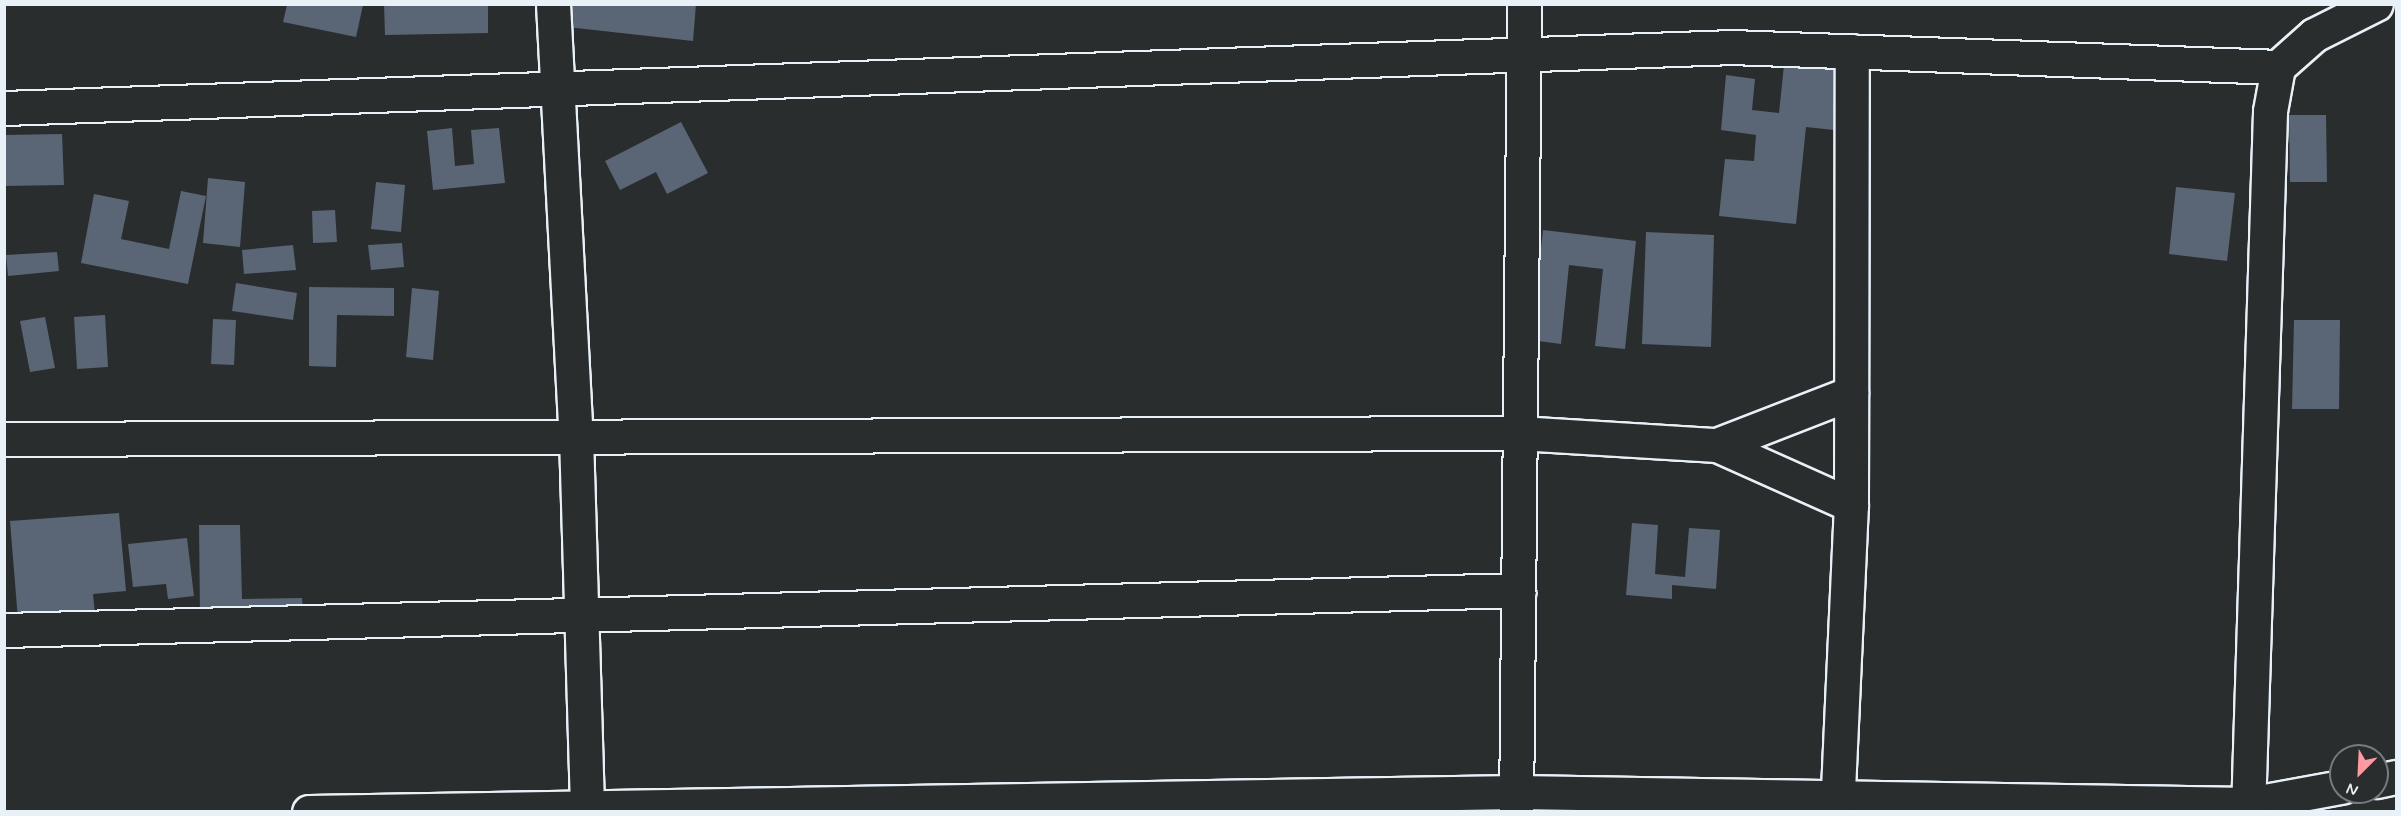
<!DOCTYPE html>
<html>
<head>
<meta charset="utf-8">
<style>
  body { margin:0 }
  #map { position:relative; width:2401px; height:816px; overflow:hidden; background:#2a2d2e; font-family:Mynerve,sans-serif }
  div>[style] { position:absolute }
  .building>* { inset:0; background:#5a6575 }
  .roads { filter:drop-shadow(2px 0 #e8f1f8) drop-shadow(-2px 0 #e8f1f8) drop-shadow(0 2px #e8f1f8) drop-shadow(0 -2px #e8f1f8) }
  .minor>* { height:33px; margin:-16.5px; padding:0 16.5px; transform-origin:16.5px; border-radius:16.5px; background:#2a2d2e }
  span { translate:-50% -50%; white-space:nowrap; text-align:center; line-height:1.15; -webkit-text-stroke:4.5px #2a2d2e; paint-order:stroke }
  .frame { position:absolute; inset:0; border:6px solid #e8f1f8; pointer-events:none }
  .north { position:absolute; left:2329px; top:744px; width:60px; height:60px; box-sizing:border-box; background:#2a2d2e; border:2px solid #767b7f; border-radius:50%; rotate:204deg; font-size:16px; font-weight:700; line-height:24px; text-align:center; color:#e8f1f8 }
  .north::after { content:''; display:block; margin:auto; width:21px; height:27px; background:#ff9aa2; clip-path:polygon(50% 0,100% 100%,50% 72%,0 100%) }
</style>
</head>
<body>
<div id="map">
  <div class="building">
    <div style="clip-path:polygon(384px 4px,488px 4px,488px 33px,385px 35px)"></div>
    <div style="clip-path:polygon(570px 4px,696px 4px,693px 41px,567px 27px)"></div>
    <div style="clip-path:polygon(287px 5px,363px 5px,356px 37px,283px 22px)"></div>
    <div style="clip-path:polygon(1784px 65px,1840px 70px,1834px 130px,1806px 127px,1796px 224px,1719px 216px,1725px 159px,1754px 161px,1756px 135px,1721px 130px,1726px 75px,1755px 79px,1752px 110px,1779px 113px)"></div>
    <div style="clip-path:polygon(2289px 115px,2326px 115px,2327px 182px,2290px 182px)"></div>
    <div style="clip-path:polygon(681px 122px,708px 173px,667px 194px,656px 172px,620px 190px,605px 161px)"></div>
    <div style="clip-path:polygon(452px 128px,455px 166px,474px 164px,471px 130px,499px 128px,505px 183px,433px 190px,427px 131px)"></div>
    <div style="clip-path:polygon(62px 134px,64px 185px,4px 186px,4px 135px)"></div>
    <div style="clip-path:polygon(208px 178px,245px 182px,240px 247px,203px 243px)"></div>
    <div style="clip-path:polygon(376px 182px,405px 185px,401px 232px,371px 229px)"></div>
    <div style="clip-path:polygon(2176px 187px,2235px 193px,2227px 261px,2169px 254px)"></div>
    <div style="clip-path:polygon(181px 191px,206px 196px,188px 284px,81px 263px,94px 194px,129px 201px,121px 239px,169px 249px)"></div>
    <div style="clip-path:polygon(335px 210px,337px 242px,313px 243px,312px 211px)"></div>
    <div style="clip-path:polygon(1543px 230px,1636px 241px,1625px 349px,1595px 346px,1603px 269px,1569px 265px,1561px 344px,1531px 340px)"></div>
    <div style="clip-path:polygon(1646px 232px,1714px 235px,1711px 347px,1642px 344px)"></div>
    <div style="clip-path:polygon(402px 243px,404px 267px,371px 270px,368px 245px)"></div>
    <div style="clip-path:polygon(293px 245px,296px 270px,244px 274px,242px 250px)"></div>
    <div style="clip-path:polygon(57px 252px,59px 271px,8px 276px,6px 255px)"></div>
    <div style="clip-path:polygon(236px 283px,297px 293px,293px 320px,232px 311px)"></div>
    <div style="clip-path:polygon(309px 287px,394px 288px,394px 316px,337px 315px,336px 367px,309px 366px)"></div>
    <div style="clip-path:polygon(412px 288px,439px 291px,433px 360px,406px 357px)"></div>
    <div style="clip-path:polygon(105px 315px,108px 367px,77px 369px,74px 317px)"></div>
    <div style="clip-path:polygon(45px 317px,55px 368px,30px 372px,20px 321px)"></div>
    <div style="clip-path:polygon(213px 319px,236px 320px,234px 365px,211px 364px)"></div>
    <div style="clip-path:polygon(2294px 320px,2340px 320px,2339px 409px,2292px 409px)"></div>
    <div style="clip-path:polygon(119px 513px,126px 591px,93px 594px,95px 614px,18px 620px,10px 521px)"></div>
    <div style="clip-path:polygon(1632px 523px,1658px 525px,1655px 574px,1685px 577px,1689px 528px,1720px 530px,1716px 589px,1672px 585px,1672px 599px,1626px 595px)"></div>
    <div style="clip-path:polygon(199px 525px,240px 525px,242px 599px,302px 598px,303px 615px,200px 616px)"></div>
    <div style="clip-path:polygon(187px 538px,194px 596px,168px 599px,166px 584px,133px 587px,128px 544px)"></div>
  </div>
  <div class="roads">
    <div class="minor">
      <div style="left:553px;top:4px;width:433px;rotate:87deg"></div>
      <div style="left:576px;top:436px;width:376px;rotate:88.3deg"></div>
      <div style="left:4px;top:108px;width:1728px;rotate:-2.02deg"></div>
      <div style="left:1731px;top:47px;width:547px;rotate:2.09deg"></div>
      <div style="left:4px;top:439px;width:1515px;rotate:-0.23deg"></div>
      <div style="left:1519px;top:433px;width:198px;rotate:3.5deg"></div>
      <div style="left:1717px;top:445px;width:147px;rotate:24.1deg"></div>
      <div style="left:1717px;top:445px;width:144px;rotate:-21.2deg"></div>
      <div style="left:4px;top:630px;width:1515px;rotate:-1.51deg"></div>
      <div style="left:2377px;top:781px;width:19px;rotate:-12deg"></div>
      <div style="left:309px;top:812px;width:1208px;rotate:-0.95deg"></div>
      <div style="left:1517px;top:792px;width:731px;rotate:0.94deg"></div>
      <div style="left:2248px;top:804px;width:95px;rotate:-10.4deg"></div>
      <div style="left:1516px;top:812px;width:808px;rotate:-89.43deg"></div>
      <div style="left:1837px;top:812px;width:307px;rotate:-87.4deg"></div>
      <div style="left:1851px;top:505px;width:454px;rotate:-89.9deg"></div>
      <div style="left:2248px;top:812px;width:701px;rotate:-88.2deg"></div>
      <div style="left:2270px;top:111px;width:45px;rotate:-79.7deg"></div>
      <div style="left:2278px;top:67px;width:48px;rotate:-41.6deg"></div>
      <div style="left:2314px;top:35px;width:69px;rotate:-26.6deg"></div>
    </div>
  </div>
  <div class="frame"></div>
  <div class="north">N</div>
</div>
</body>
</html>
